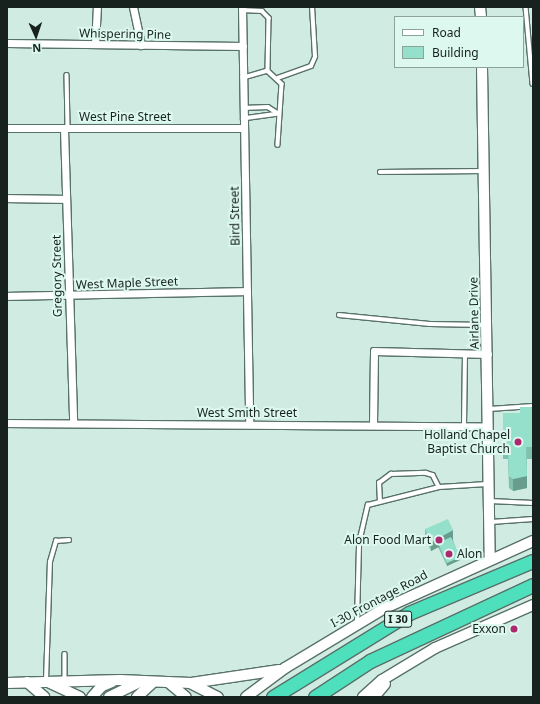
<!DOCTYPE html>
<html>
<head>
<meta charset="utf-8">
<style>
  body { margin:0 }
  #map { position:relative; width:540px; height:704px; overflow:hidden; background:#cfebe2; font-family:"Noto Sans",sans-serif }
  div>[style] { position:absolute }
  .roads { filter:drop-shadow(1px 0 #587169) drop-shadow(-1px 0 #587169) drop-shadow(0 1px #587169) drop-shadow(0 -1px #587169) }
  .lane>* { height:3.5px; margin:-1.75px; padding:0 1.75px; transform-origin:1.75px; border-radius:1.75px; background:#fff }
  .street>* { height:7px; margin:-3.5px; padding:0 3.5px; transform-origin:3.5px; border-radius:3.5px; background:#fff }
  .secondary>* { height:10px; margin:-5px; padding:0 5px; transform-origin:5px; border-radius:5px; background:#fff }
  .highway>* { height:13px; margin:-6.5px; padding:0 6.5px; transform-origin:6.5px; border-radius:6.5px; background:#4ee0bd }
  .wall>* { inset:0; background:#80c1ae }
  .shaded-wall>* { inset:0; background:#689d8d }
  .building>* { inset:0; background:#95e0ca }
  .dots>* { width:11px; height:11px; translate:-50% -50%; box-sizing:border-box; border:2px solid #dcf8ef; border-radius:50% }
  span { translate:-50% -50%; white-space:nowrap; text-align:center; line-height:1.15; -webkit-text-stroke:4px #dcf8ef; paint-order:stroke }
  .shield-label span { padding:1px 3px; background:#dcf8ef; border:1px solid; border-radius:3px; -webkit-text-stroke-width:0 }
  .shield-label { font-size:11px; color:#17211e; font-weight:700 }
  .street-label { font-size:12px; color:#17211e }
  .poi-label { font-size:12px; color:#17211e }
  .right { translate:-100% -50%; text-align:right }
  .left { translate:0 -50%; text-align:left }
  .frame { position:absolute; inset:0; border:8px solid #17211e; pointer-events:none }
  .legend { position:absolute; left:394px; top:16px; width:130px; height:52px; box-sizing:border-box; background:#dcf8ef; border:1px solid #8da29b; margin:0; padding:5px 7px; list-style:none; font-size:12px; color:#17211e }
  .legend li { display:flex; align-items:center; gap:8px; height:20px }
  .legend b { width:20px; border:1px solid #8da29b }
  .north { position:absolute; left:16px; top:16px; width:40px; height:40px; -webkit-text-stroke:3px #dcf8ef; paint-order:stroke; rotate:177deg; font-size:11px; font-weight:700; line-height:16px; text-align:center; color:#17211e }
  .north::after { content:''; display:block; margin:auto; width:14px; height:18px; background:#17211e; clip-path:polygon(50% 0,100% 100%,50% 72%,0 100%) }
</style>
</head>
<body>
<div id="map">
  <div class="roads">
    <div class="lane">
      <div style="left:526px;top:7px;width:77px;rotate:84.8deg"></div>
      <div style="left:242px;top:10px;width:20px;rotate:3deg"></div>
      <div style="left:262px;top:11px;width:10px;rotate:45deg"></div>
      <div style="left:269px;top:18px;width:53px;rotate:91.1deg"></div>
      <div style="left:268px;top:71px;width:26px;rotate:164deg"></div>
      <div style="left:268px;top:71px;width:19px;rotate:43deg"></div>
      <div style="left:282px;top:84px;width:61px;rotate:93.8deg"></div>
      <div style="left:67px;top:75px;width:53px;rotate:88.9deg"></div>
      <div style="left:278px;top:78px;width:35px;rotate:-20deg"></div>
      <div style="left:311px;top:66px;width:10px;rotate:-66deg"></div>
      <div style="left:315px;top:57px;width:50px;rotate:-93.4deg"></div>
      <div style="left:243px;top:108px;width:25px;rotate:-2deg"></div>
      <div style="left:268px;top:107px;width:13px;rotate:32deg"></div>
      <div style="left:279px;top:114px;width:36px;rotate:172deg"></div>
      <div style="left:380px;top:172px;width:103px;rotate:-0.6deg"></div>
      <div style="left:339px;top:315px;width:91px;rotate:5.6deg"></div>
      <div style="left:430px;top:324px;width:55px;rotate:1deg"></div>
      <div style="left:489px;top:409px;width:44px;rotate:-3.9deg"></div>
      <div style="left:464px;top:425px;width:71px;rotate:-89.2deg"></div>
      <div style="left:490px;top:501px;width:43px;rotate:2.7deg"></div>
      <div style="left:380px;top:502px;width:19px;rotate:-93deg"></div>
      <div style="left:379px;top:483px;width:15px;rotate:-37deg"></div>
      <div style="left:391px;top:474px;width:35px;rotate:-2deg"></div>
      <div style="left:426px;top:473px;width:7px;rotate:16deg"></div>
      <div style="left:433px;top:475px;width:13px;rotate:63deg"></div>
      <div style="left:491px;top:522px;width:42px;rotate:-4.1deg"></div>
      <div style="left:357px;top:622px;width:79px;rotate:-88.5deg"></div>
      <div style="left:359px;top:543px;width:39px;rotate:-77deg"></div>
      <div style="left:368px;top:505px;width:73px;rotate:-14.2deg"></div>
      <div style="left:439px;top:487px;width:48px;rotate:-3.6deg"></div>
      <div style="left:65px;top:654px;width:26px;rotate:90deg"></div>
      <div style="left:46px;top:681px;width:119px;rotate:-88.1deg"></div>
      <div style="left:50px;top:562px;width:22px;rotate:-74deg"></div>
      <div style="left:56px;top:541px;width:13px;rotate:-4deg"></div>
    </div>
    <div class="street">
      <div style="left:133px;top:7px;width:39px;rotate:78deg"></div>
      <div style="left:242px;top:7px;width:417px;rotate:89deg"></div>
      <div style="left:7px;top:43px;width:236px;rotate:0.7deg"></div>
      <div style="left:95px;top:44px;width:37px;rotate:-87deg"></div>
      <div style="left:7px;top:128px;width:236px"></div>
      <div style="left:64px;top:129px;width:293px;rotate:88.2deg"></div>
      <div style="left:7px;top:198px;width:59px;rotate:1deg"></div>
      <div style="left:7px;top:296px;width:240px;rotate:-1.2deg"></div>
      <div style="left:7px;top:423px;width:480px;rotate:0.4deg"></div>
      <div style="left:373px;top:424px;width:73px;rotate:-89.2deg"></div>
      <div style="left:374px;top:351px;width:114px;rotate:1.5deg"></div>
    </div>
    <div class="secondary">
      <div style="left:480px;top:7px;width:10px;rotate:84deg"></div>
      <div style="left:482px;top:67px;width:491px;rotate:89.1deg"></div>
      <div style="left:27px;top:682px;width:23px;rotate:41deg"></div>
      <div style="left:168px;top:682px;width:23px;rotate:40deg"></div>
      <div style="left:7px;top:683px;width:113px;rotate:-1.5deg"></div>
      <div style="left:120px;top:680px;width:71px;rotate:2.4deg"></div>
      <div style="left:191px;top:683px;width:89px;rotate:-8.4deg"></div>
      <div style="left:50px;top:683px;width:33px;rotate:25deg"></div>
      <div style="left:192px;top:684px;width:29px;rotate:27deg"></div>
      <div style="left:92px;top:697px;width:15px;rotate:-48deg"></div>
      <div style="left:102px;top:686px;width:11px;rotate:-22deg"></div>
      <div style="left:109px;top:697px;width:34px;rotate:-26deg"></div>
      <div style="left:137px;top:697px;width:22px;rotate:-43deg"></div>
      <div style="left:246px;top:697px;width:49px;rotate:-36.6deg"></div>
      <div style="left:285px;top:668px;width:114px;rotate:-31deg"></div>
      <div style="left:383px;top:609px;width:165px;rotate:-24.4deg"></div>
      <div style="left:363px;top:697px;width:25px;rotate:-42deg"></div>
      <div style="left:382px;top:680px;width:62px;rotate:-31.1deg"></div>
      <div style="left:435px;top:648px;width:107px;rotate:-23.7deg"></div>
      <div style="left:374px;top:697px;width:17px;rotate:-50deg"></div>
    </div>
    <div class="highway">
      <div style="left:273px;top:697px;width:160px;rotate:-31.7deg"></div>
      <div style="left:409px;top:613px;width:134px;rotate:-22.8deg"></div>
      <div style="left:315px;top:697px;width:66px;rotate:-33.2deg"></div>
      <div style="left:370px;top:661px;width:180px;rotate:-25deg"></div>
    </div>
  </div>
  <div class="wall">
    <div style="clip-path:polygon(533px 407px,533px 459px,527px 459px,527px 488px,513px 491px,509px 488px,508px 459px,503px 459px,503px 413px,520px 413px)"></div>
    <div style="clip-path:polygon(425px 529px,453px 540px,460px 560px,447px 566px,438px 547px,431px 551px,425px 538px)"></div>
  </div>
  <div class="shaded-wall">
    <div style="clip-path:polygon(527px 476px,527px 488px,513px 491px,513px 479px)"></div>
    <div style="clip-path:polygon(453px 530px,453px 540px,431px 551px,431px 542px)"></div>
    <div style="clip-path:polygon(460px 557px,460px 560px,447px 566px,447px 563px)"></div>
  </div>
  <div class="building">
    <div style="clip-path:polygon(520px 407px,533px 407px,533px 447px,526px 447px,527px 476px,513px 479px,509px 476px,508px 446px,503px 446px,503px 413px,520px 413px)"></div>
    <div style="clip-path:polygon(448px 519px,453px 530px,431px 542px,425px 529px)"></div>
    <div style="clip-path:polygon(451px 537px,460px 557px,447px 563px,438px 543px)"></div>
  </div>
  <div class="dots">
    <div style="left:518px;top:442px;background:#ae286f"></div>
    <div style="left:439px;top:540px;background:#ae286f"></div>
    <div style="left:449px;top:554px;background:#ae286f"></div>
    <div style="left:514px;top:629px;background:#ae286f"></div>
  </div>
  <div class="shield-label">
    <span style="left:398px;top:619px">I 30</span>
  </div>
  <div class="street-label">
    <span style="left:125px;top:34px;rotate:1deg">Whispering Pine</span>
    <span style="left:125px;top:117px">West Pine Street</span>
    <span style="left:235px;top:216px;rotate:-91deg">Bird Street</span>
    <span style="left:57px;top:276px;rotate:-91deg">Gregory Street</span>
    <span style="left:127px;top:283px;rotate:-2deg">West Maple Street</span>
    <span style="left:474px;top:313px;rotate:-91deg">Airlane Drive</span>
    <span style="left:247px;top:413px">West Smith Street</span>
    <span style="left:379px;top:599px;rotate:-28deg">I-30 Frontage Road</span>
  </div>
  <div class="poi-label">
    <span class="right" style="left:510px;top:442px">Holland Chapel<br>Baptist Church</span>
    <span class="right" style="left:431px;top:540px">Alon Food Mart</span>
    <span class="left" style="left:457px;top:554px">Alon</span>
    <span class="right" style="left:506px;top:629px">Exxon</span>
  </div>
  <div class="frame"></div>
  <ul class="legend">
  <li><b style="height:5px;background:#fff"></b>Road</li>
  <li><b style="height:11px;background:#95e0ca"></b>Building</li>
  </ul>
  <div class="north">N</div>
</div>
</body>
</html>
